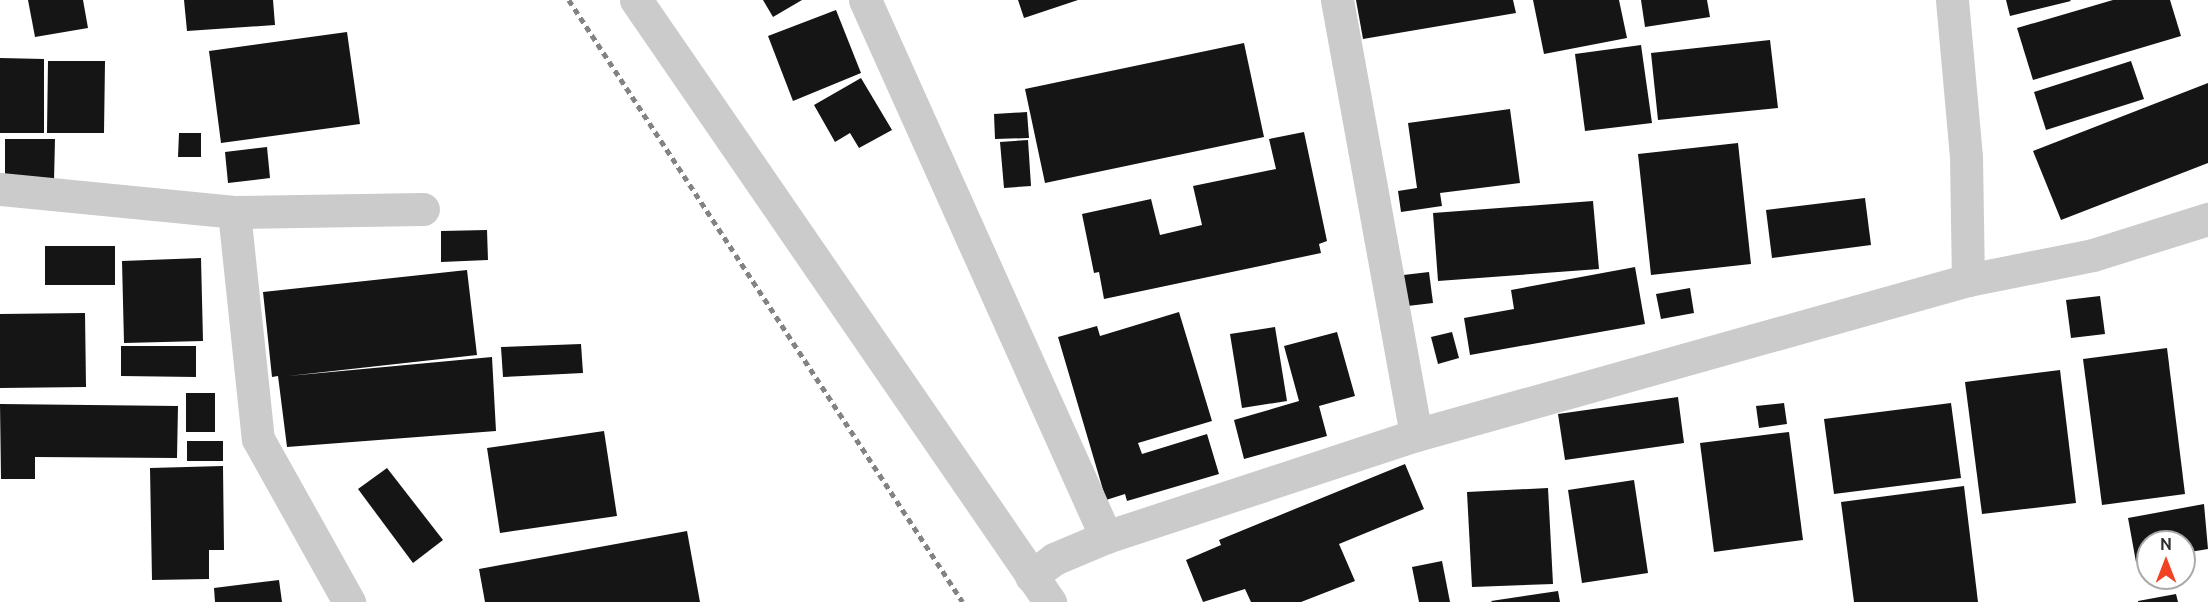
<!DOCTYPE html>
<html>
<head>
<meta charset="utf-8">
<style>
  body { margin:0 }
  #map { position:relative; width:2208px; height:602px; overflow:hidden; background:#fff; font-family:Ubuntu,sans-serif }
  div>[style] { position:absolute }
  .building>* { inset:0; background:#151515 }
  .street>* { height:33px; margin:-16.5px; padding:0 16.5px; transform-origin:16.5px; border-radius:16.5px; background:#cbcbcb }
  .rail>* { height:4.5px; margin-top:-2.25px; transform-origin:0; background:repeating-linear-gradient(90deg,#838383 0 6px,transparent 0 10.5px) }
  span { translate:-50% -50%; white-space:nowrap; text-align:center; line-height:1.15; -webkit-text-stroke:6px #fff; paint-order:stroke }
  .north { position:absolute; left:2136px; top:530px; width:60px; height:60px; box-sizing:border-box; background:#fff; border:2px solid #ababab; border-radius:50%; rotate:0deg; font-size:16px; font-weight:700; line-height:24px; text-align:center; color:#2e2e2e }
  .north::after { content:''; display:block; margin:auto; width:21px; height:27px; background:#f24224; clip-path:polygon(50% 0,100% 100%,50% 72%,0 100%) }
</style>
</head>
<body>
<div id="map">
  <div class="building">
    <div style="clip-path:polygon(28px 0,83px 0,88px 28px,35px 37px)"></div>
    <div style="clip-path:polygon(184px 0,273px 0,275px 25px,187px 31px)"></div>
    <div style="clip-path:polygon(763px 0,802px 0,773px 17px)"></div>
    <div style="clip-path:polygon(1018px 0,1078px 0,1024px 18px)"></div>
    <div style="clip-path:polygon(1356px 0,1513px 0,1516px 13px,1363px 39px)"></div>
    <div style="clip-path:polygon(1533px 0,1619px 0,1627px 38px,1544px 54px)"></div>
    <div style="clip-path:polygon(1641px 0,1707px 0,1710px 17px,1645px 27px)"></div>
    <div style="clip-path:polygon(2006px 0,2070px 0,2071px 1px,2010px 16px)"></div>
    <div style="clip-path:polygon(2113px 0,2170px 0,2181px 36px,2033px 80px,2017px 28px)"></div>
    <div style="clip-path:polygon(836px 10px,861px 73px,793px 101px,768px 36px)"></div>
    <div style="clip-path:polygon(347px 32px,360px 124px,221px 143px,209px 51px)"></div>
    <div style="clip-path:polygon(1770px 40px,1778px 108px,1658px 120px,1651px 53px)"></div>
    <div style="clip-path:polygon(1244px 43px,1264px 137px,1045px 183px,1025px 89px)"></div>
    <div style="clip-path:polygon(1641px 45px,1652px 123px,1585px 131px,1575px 54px)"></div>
    <div style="clip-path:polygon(0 58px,44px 59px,44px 133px,0 133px)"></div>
    <div style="clip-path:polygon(48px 61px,105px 61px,104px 133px,47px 133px)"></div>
    <div style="clip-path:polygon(2131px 61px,2144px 99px,2046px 130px,2034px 92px)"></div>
    <div style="clip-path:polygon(861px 78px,892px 130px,859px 148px,850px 133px,835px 142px,814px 105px)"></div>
    <div style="clip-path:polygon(2208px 83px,2208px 163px,2061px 220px,2033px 151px)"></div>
    <div style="clip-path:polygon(1510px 109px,1520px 183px,1440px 193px,1442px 206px,1401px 212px,1398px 191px,1417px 188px,1408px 123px)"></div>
    <div style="clip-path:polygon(1027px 112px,1029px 138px,995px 139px,994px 114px)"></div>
    <div style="clip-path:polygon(1304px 132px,1327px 241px,1319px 244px,1321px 253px,1104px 299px,1099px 272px,1094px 273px,1082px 214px,1151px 199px,1160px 235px,1202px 225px,1193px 186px,1276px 169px,1269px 139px)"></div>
    <div style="clip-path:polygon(179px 133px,201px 133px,201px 157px,178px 157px)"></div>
    <div style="clip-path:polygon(5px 139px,55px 139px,54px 181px,5px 181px)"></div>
    <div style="clip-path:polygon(1028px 140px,1031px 186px,1004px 188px,1000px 142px)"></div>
    <div style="clip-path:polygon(1738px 143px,1751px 264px,1651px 275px,1638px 154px)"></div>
    <div style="clip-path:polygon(267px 147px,270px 178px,228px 183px,225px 152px)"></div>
    <div style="clip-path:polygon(1865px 198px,1871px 245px,1772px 258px,1766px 210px)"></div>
    <div style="clip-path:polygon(1593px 201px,1599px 269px,1438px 281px,1433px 213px)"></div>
    <div style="clip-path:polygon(487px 230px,488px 260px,441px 262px,441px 231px)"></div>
    <div style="clip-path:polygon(45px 246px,115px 246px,115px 285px,45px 285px)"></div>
    <div style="clip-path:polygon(201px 258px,203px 341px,124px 343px,122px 261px)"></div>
    <div style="clip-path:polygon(1635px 267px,1645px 324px,1470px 355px,1464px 318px,1514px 309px,1511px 290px)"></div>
    <div style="clip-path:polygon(467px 270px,477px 355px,288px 376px,492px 357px,496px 431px,287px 447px,278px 376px,272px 377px,263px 292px)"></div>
    <div style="clip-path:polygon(1429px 272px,1433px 303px,1399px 307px,1395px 276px)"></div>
    <div style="clip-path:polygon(1690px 288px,1694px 313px,1661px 319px,1656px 294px)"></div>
    <div style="clip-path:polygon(2100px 296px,2105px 334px,2071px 338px,2066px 300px)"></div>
    <div style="clip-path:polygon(1179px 312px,1212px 421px,1138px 443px,1142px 454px,1207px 434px,1219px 474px,1127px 501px,1125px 494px,1106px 500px,1058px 337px,1097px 326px,1100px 336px)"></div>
    <div style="clip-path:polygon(85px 313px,86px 387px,0 388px,0 314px)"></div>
    <div style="clip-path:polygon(1275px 327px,1287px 401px,1242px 408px,1230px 334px)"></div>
    <div style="clip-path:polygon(1337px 332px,1355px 396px,1319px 406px,1327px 436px,1244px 459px,1234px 420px,1299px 401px,1284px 346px)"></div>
    <div style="clip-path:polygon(1452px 332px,1459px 358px,1438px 364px,1431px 337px)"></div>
    <div style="clip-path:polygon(581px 344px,583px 373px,503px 377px,501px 347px)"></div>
    <div style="clip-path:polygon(121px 346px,196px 346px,196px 377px,121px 376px)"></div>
    <div style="clip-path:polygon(2167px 348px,2185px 494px,2102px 505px,2083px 359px)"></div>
    <div style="clip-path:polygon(2060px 370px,2076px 503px,1982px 514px,1965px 382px)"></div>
    <div style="clip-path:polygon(186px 393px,215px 393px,215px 432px,186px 432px)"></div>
    <div style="clip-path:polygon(1678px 397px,1684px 443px,1565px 460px,1558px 414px)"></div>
    <div style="clip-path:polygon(1784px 403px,1787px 424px,1759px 428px,1756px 406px)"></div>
    <div style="clip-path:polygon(1951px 403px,1961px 478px,1834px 494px,1824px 419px)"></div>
    <div style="clip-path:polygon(0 404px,178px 406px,177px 458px,35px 457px,35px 479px,1px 479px)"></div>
    <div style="clip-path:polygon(604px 431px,617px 516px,500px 533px,487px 448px)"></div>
    <div style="clip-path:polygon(1789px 432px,1803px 540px,1714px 552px,1700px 443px)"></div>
    <div style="clip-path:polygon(187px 441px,223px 441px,223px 461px,187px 461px)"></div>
    <div style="clip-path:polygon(1405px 464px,1424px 509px,1339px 544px,1355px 581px,1301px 602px,1251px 602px,1245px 589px,1203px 602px,1186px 560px,1221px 545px,1219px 540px)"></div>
    <div style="clip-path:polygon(223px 466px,224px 550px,209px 550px,209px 579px,152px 580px,150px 468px)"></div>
    <div style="clip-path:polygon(387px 468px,443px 540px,413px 563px,358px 489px)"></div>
    <div style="clip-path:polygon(1634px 480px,1648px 573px,1582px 583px,1568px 490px)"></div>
    <div style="clip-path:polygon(1964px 486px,1978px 602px,1854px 602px,1841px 502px)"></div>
    <div style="clip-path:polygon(1548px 488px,1553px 584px,1472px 587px,1467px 492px)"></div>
    <div style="clip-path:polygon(2204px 504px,2208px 549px,2184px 553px,2184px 542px,2148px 542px,2148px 560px,2136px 562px,2128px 518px)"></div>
    <div style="clip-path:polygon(687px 531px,700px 602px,485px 602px,479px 569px)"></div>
    <div style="clip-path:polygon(1442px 561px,1450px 602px,1419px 602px,1412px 567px)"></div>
    <div style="clip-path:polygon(279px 580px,282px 602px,215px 602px,214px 588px)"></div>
    <div style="clip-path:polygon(1558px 591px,1560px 602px,1492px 602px,1491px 601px)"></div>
    <div style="clip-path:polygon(2176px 594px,2178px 602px,2138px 602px,2138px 601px)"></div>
  </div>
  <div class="street">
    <div style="left:636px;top:0;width:731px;rotate:55.48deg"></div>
    <div style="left:865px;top:0;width:589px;rotate:65.83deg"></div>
    <div style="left:1337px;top:0;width:442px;rotate:79.7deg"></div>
    <div style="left:1952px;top:0;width:157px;rotate:84.9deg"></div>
    <div style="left:1966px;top:156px;width:124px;rotate:89.1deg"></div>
    <div style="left:0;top:189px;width:235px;rotate:5.6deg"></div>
    <div style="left:234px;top:212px;width:189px;rotate:-0.9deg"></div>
    <div style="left:234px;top:212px;width:228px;rotate:84deg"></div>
    <div style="left:258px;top:439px;width:187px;rotate:60.8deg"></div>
    <div style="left:1031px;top:576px;width:29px;rotate:-36deg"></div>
    <div style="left:1054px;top:559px;width:56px;rotate:-22.9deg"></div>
    <div style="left:1106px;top:537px;width:326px;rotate:-18.2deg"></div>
    <div style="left:1416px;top:435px;width:573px;rotate:-15.68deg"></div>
    <div style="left:1968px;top:280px;width:127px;rotate:-11.3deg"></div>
    <div style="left:2093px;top:255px;width:121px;rotate:-17.4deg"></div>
  </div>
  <div class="rail">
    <div style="left:569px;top:0;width:719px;rotate:56.8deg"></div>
  </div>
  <div class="north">N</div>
</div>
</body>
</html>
